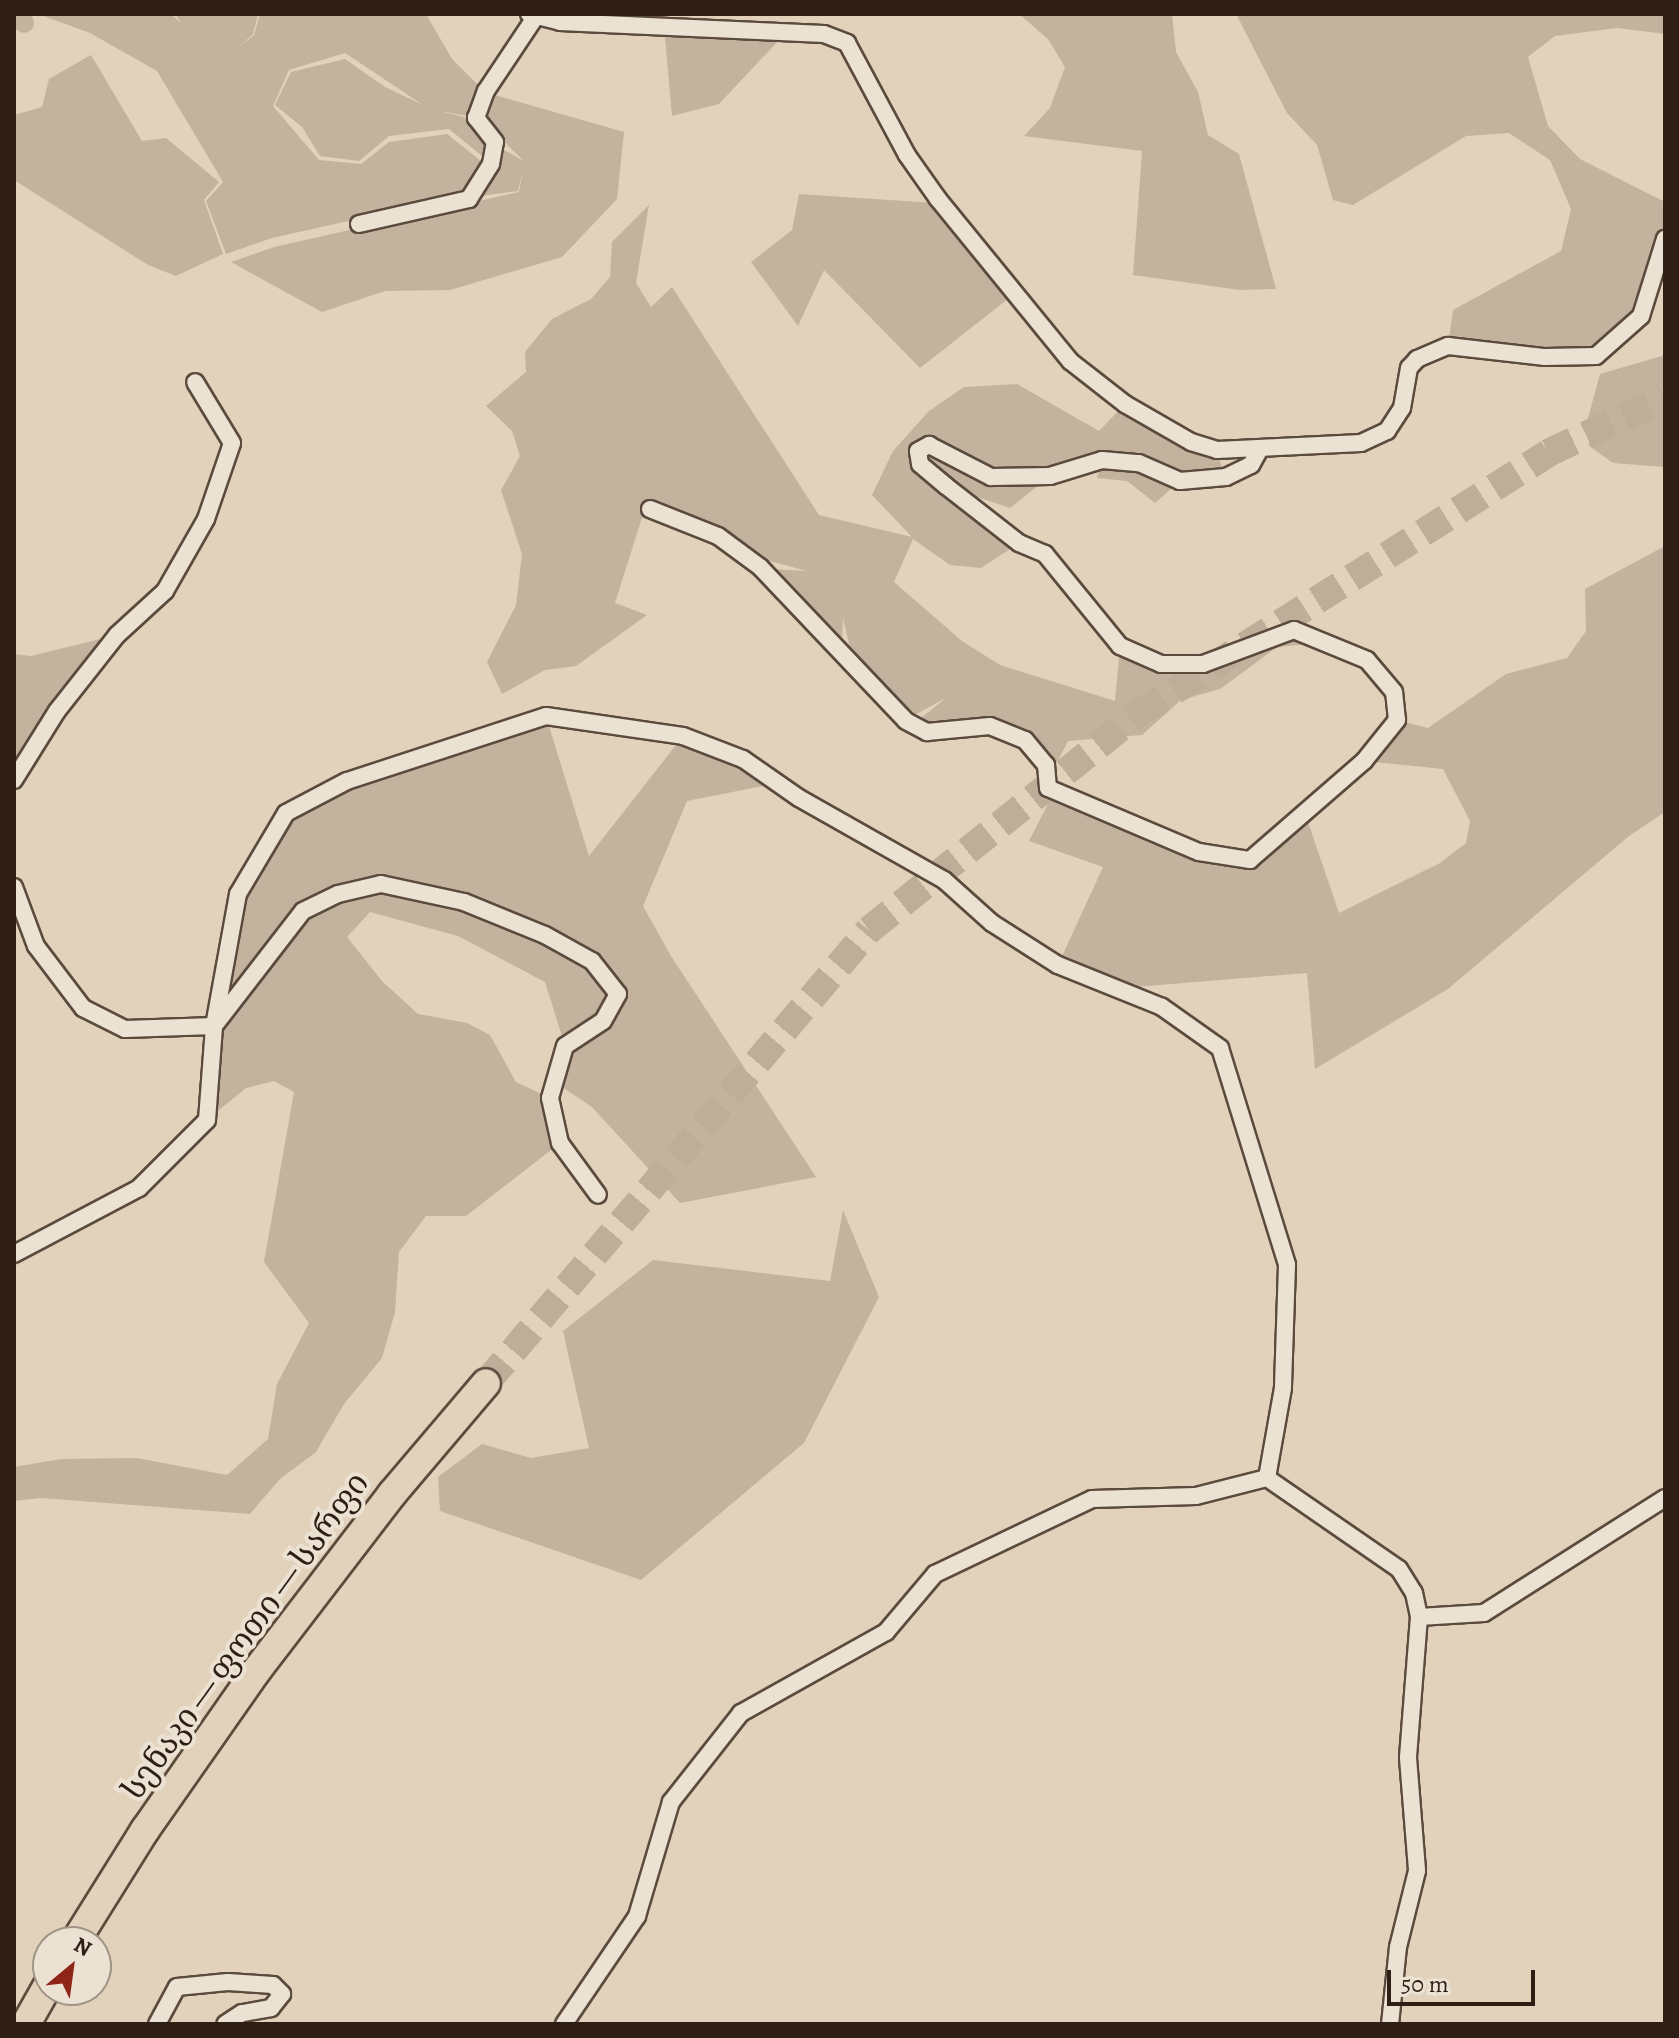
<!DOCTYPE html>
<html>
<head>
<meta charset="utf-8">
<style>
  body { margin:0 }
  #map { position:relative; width:1679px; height:2038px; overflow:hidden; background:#e2d2bb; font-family:Alegreya,"Noto Serif Georgian",serif }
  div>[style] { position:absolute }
  .green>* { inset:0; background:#c3b39e }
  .round { border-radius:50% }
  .trunk-tunnel>* { height:28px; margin-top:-14px; transform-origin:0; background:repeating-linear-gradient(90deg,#beae99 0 28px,transparent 0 42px) }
  .roads { filter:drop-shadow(2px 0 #5b4b3d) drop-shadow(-2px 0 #5b4b3d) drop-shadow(0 2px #5b4b3d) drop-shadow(0 -2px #5b4b3d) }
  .minor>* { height:16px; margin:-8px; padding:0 8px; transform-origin:8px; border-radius:8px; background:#ece2d3 }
  .trunk>* { height:28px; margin:-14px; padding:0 14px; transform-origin:14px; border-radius:14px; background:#e2d2bb }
  span { translate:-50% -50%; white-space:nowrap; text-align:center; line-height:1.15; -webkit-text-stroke:8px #ece2d3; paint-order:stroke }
  .street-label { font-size:32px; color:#2e1e13 }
  .frame { position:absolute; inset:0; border:16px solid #2e1e13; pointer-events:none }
  .north { position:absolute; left:32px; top:1926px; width:80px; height:80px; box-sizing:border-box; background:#ece2d3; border:2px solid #a09486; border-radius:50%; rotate:29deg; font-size:22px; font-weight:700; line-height:32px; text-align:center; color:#2e1e13 }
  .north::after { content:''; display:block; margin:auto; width:28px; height:36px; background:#8f2418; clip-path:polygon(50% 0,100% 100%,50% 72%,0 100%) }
  .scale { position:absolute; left:1387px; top:1970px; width:148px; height:36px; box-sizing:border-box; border:4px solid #2e1e13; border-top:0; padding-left:10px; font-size:24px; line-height:28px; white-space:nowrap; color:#2e1e13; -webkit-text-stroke:6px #ece2d3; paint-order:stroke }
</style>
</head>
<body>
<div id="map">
  <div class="green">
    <div class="round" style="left:14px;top:13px;width:20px;height:20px"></div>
    <div style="clip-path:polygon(38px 14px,171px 14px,181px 23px,175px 14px,258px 14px,253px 34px,239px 47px,254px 35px,260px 14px,426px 14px,452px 59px,484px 91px,473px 117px,440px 111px,475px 120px,492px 143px,524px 161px,478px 117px,488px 93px,624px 132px,617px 199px,562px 257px,450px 290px,385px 291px,322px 312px,231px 262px,274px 247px,519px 192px,523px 171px,518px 191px,474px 197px,493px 165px,449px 129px,389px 136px,359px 161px,320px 156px,302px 127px,275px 105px,291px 72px,345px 59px,385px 87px,423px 105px,345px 53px,289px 70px,273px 106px,319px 160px,361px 164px,389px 142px,447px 134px,486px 165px,465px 195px,272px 238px,226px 254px,206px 201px,223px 182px,157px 71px,90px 33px)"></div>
    <div style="clip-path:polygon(1019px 14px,1172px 14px,1176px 52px,1198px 92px,1208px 135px,1239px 154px,1276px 289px,1240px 290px,1133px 275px,1142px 151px,1024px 136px,1050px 108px,1065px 67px,1048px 39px)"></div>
    <div style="clip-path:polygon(1236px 14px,1665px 14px,1665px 34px,1617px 28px,1555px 36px,1528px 57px,1548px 126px,1580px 159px,1665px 202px,1665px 239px,1649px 300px,1596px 356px,1448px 346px,1453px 310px,1561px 251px,1571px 209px,1550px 160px,1509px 133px,1466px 136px,1353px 205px,1333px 200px,1317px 145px,1287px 113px)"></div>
    <div style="clip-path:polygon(762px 36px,780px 39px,719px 104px,672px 116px,665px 37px)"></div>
    <div style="clip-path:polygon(91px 55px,142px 141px,166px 138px,219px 182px,204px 200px,223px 254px,176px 276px,148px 265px,14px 180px,14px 115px,42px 107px,49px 79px)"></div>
    <div style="clip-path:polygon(799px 194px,935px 203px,1013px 295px,920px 368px,824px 270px,798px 326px,751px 262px,792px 230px)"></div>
    <div style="clip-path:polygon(649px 205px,636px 283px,651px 307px,672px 287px,819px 515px,912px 537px,872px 495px,893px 451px,929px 411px,964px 387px,1017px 384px,1099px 431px,1124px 405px,1216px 451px,1226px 477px,1180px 481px,1155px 503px,1127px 481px,1097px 478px,1102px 461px,1050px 476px,1010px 508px,948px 487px,1019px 543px,981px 568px,950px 565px,913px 539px,894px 582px,962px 641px,1000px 665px,1115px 701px,1120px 646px,1161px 664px,1203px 664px,1294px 630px,1332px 642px,1277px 647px,1220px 689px,1181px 700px,1142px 735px,1068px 741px,1052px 772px,990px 722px,927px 730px,916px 722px,946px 698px,909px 718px,852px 657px,843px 618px,842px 644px,769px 569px,807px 571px,762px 559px,646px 505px,615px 603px,647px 615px,576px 666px,545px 670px,502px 694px,487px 662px,516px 605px,522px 554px,501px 490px,520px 456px,512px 431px,486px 406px,526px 372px,525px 352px,552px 319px,591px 299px,610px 277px,612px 242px)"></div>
    <div style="clip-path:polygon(1665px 355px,1665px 467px,1613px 463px,1589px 446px,1588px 418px,1600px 374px)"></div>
    <div style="clip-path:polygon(1665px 546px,1665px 812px,1629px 836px,1448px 989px,1315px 1069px,1307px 973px,1123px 988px,1058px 965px,1103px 867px,1029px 841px,1052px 796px,1199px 852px,1250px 860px,1306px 816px,1339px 913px,1440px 863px,1466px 843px,1470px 821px,1443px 769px,1364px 761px,1397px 720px,1428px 728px,1506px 674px,1567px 658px,1586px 631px,1585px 589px)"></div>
    <div style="clip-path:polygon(117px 635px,14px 780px,14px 654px,31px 656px)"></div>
    <div style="clip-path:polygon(546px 716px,589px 856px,683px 736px,778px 783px,687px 801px,643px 906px,671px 956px,816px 1177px,680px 1203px,592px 1107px,553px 1081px,565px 1046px,545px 982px,458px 936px,370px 912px,347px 937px,382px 981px,418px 1014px,467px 1023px,490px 1035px,516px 1082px,550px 1098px,560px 1143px,466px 1216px,426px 1216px,399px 1252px,395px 1312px,382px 1358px,344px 1404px,316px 1452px,280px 1479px,250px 1514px,41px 1498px,14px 1501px,14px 1467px,61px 1459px,137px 1458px,227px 1475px,268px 1439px,277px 1384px,309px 1323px,264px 1262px,294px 1092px,274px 1081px,246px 1088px,207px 1120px,238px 894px,286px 813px,347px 781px)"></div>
    <div style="clip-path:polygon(843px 1210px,879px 1297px,804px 1443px,641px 1580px,440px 1511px,438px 1477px,482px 1444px,531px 1458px,589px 1448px,563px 1331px,653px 1260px,830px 1281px)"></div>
  </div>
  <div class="trunk-tunnel">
    <div style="left:486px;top:1383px;width:593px;rotate:-49.79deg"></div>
    <div style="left:869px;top:930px;width:346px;rotate:-38.8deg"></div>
    <div style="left:1139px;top:713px;width:485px;rotate:-32.4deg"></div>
    <div style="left:1548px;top:453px;width:129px;rotate:-25.2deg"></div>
  </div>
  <div class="roads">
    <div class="minor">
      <div style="left:529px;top:14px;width:32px;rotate:14deg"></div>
      <div style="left:560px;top:22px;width:264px;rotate:2.6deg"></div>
      <div style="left:824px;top:34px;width:25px;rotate:21deg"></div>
      <div style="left:847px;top:43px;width:127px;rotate:61.8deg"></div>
      <div style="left:907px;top:155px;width:54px;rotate:54.8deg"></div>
      <div style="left:938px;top:199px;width:209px;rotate:50.8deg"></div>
      <div style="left:1070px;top:361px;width:70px;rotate:38deg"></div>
      <div style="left:1125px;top:404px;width:76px;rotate:29.9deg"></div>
      <div style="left:1191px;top:442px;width:27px;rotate:17deg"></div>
      <div style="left:1217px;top:450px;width:144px;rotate:-2.8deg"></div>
      <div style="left:1361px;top:443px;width:29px;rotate:-25deg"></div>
      <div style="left:1387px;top:431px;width:27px;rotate:-57deg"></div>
      <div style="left:1402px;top:408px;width:41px;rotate:-80.1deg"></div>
      <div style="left:1409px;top:368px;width:12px;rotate:-48deg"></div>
      <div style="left:1417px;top:359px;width:34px;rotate:-23deg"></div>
      <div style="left:1448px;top:346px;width:98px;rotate:6.5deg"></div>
      <div style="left:1545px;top:357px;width:51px;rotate:-1.1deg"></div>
      <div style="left:1596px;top:356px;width:60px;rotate:-41.6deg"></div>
      <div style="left:1641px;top:316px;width:81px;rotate:-72.7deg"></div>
      <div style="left:359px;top:224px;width:113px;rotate:-12.8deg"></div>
      <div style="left:469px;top:199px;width:41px;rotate:-57.8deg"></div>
      <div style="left:491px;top:164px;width:22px;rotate:-80deg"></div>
      <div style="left:495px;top:142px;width:31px;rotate:-128deg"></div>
      <div style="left:476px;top:118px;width:29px;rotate:-70deg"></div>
      <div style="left:486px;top:91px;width:87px;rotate:-56.3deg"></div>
      <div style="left:650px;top:509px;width:73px;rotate:21.7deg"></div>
      <div style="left:718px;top:536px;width:52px;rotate:36.4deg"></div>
      <div style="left:760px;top:567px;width:212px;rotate:46.5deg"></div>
      <div style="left:906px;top:721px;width:24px;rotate:28deg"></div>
      <div style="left:927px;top:732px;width:63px;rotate:-5.4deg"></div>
      <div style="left:990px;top:726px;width:38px;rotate:22deg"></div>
      <div style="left:1025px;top:740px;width:33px;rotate:50deg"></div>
      <div style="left:1046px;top:765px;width:23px;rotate:85deg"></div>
      <div style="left:1048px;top:788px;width:164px;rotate:23deg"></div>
      <div style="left:1199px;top:852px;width:52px;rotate:8.9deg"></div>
      <div style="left:1250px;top:860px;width:151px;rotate:-41deg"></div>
      <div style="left:1364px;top:761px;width:53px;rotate:-51.2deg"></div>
      <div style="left:1397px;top:720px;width:28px;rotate:-96deg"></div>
      <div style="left:1394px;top:692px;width:42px;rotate:-130.2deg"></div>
      <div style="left:1367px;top:660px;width:79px;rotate:-157.7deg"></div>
      <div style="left:1294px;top:630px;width:97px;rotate:159.5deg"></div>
      <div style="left:1203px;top:664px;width:42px;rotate:180deg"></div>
      <div style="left:1161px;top:664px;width:45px;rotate:-156.3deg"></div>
      <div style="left:1120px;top:646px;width:119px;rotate:-129.2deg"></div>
      <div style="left:1045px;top:554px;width:28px;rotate:-157deg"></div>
      <div style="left:1019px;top:543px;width:93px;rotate:-142deg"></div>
      <div style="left:946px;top:486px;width:34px;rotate:-140deg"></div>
      <div style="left:920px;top:464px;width:13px;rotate:-99deg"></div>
      <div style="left:918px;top:451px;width:13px;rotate:-29deg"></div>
      <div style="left:929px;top:445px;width:70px;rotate:27.3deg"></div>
      <div style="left:991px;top:477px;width:59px;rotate:-1deg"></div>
      <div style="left:1050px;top:476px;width:54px;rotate:-17.1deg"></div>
      <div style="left:1102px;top:460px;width:37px;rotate:5deg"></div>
      <div style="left:1139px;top:463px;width:45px;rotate:23.7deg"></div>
      <div style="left:1180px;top:481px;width:46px;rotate:-5deg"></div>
      <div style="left:1226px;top:477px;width:28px;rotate:-26deg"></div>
      <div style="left:1251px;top:465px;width:18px;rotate:-61deg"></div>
      <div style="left:14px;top:780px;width:81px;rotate:-58.1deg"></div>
      <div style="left:57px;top:711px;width:97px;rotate:-51.7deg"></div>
      <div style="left:117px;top:635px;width:65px;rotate:-42.5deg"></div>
      <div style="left:165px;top:591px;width:83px;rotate:-60.3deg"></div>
      <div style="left:206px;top:519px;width:80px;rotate:-71.1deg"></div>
      <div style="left:232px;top:443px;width:71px;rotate:-121.2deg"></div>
      <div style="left:14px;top:887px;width:63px;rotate:69.6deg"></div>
      <div style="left:36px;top:946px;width:78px;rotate:52.8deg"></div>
      <div style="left:83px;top:1008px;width:47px;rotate:26.6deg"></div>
      <div style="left:125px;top:1029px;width:89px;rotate:-1.9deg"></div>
      <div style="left:214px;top:1026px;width:145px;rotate:-52.3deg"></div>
      <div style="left:303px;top:911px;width:39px;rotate:-26deg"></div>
      <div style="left:338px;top:894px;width:44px;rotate:-13.1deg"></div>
      <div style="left:381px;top:884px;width:85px;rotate:12.2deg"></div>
      <div style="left:464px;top:902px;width:87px;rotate:22.2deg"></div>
      <div style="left:545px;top:935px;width:54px;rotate:29deg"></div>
      <div style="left:592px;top:961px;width:42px;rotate:51.8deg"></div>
      <div style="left:618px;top:994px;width:31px;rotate:119deg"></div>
      <div style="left:603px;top:1021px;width:45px;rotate:146.7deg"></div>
      <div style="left:565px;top:1046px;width:54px;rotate:106.1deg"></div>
      <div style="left:550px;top:1098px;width:46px;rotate:77.5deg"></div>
      <div style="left:560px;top:1143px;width:64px;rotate:53.8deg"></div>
      <div style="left:14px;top:1254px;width:141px;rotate:-27.8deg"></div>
      <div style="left:139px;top:1188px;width:96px;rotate:-45deg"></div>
      <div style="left:207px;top:1120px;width:94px;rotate:-85.7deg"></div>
      <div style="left:214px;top:1026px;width:134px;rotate:-79.7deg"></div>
      <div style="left:238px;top:894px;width:94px;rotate:-59.3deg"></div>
      <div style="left:286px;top:813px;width:69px;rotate:-27.7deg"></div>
      <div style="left:347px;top:781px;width:209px;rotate:-18.1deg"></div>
      <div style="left:546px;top:716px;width:138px;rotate:8.3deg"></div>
      <div style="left:683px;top:736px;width:64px;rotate:21deg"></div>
      <div style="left:743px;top:759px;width:68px;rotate:34.9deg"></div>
      <div style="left:799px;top:798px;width:167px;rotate:29.5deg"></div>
      <div style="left:944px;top:880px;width:64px;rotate:41.9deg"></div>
      <div style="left:992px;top:923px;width:78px;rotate:32.5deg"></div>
      <div style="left:1058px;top:965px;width:112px;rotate:22deg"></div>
      <div style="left:1162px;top:1007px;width:71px;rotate:35.3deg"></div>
      <div style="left:1220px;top:1048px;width:227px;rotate:72.8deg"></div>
      <div style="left:1287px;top:1265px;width:123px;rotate:91.9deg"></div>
      <div style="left:1283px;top:1388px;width:91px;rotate:100.1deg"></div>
      <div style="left:1419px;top:1617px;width:65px;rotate:-3.5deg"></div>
      <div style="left:1484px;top:1613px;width:214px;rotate:-32.4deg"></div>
      <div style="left:157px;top:2024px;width:42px;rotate:-61.6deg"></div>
      <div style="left:177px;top:1987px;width:51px;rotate:-5.6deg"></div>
      <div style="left:228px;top:1982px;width:45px;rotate:3.8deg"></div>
      <div style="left:273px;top:1985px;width:13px;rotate:45deg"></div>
      <div style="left:282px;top:1994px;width:18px;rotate:128deg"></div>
      <div style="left:271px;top:2008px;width:29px;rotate:170deg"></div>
      <div style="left:242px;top:2013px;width:20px;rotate:147deg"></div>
      <div style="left:564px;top:2024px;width:130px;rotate:-55.9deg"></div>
      <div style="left:637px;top:1916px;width:119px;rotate:-73.4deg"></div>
      <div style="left:671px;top:1802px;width:113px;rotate:-51.8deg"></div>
      <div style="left:741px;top:1713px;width:166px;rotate:-29.2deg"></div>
      <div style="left:886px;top:1632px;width:76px;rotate:-49.8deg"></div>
      <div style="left:935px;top:1574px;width:174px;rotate:-25.5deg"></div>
      <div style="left:1092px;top:1499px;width:104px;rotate:-1.7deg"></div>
      <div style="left:1196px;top:1496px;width:73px;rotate:-14.2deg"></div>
      <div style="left:1267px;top:1478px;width:160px;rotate:34.6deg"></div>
      <div style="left:1399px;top:1569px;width:28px;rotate:58deg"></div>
      <div style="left:1414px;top:1593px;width:25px;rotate:78deg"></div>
      <div style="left:1419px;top:1617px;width:141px;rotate:94.5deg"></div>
      <div style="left:1408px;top:1758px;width:113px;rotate:85.4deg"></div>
      <div style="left:1417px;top:1871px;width:78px;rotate:104deg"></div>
      <div style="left:1398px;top:1947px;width:77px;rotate:95.9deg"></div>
    </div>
    <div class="trunk">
      <div style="left:75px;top:1942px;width:132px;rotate:-58deg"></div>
      <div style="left:145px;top:1830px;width:195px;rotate:-55deg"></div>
      <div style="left:257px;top:1670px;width:222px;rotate:-52.5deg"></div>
      <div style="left:392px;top:1494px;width:145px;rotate:-49.7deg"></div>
      <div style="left:26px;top:2024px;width:45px;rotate:-60.6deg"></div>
    </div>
  </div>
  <div class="street-label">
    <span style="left:245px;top:1636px;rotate:-54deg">სენაკი — ფოთი — სარფი</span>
  </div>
  <div class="frame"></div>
  <div class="north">N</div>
  <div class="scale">50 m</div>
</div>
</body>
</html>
